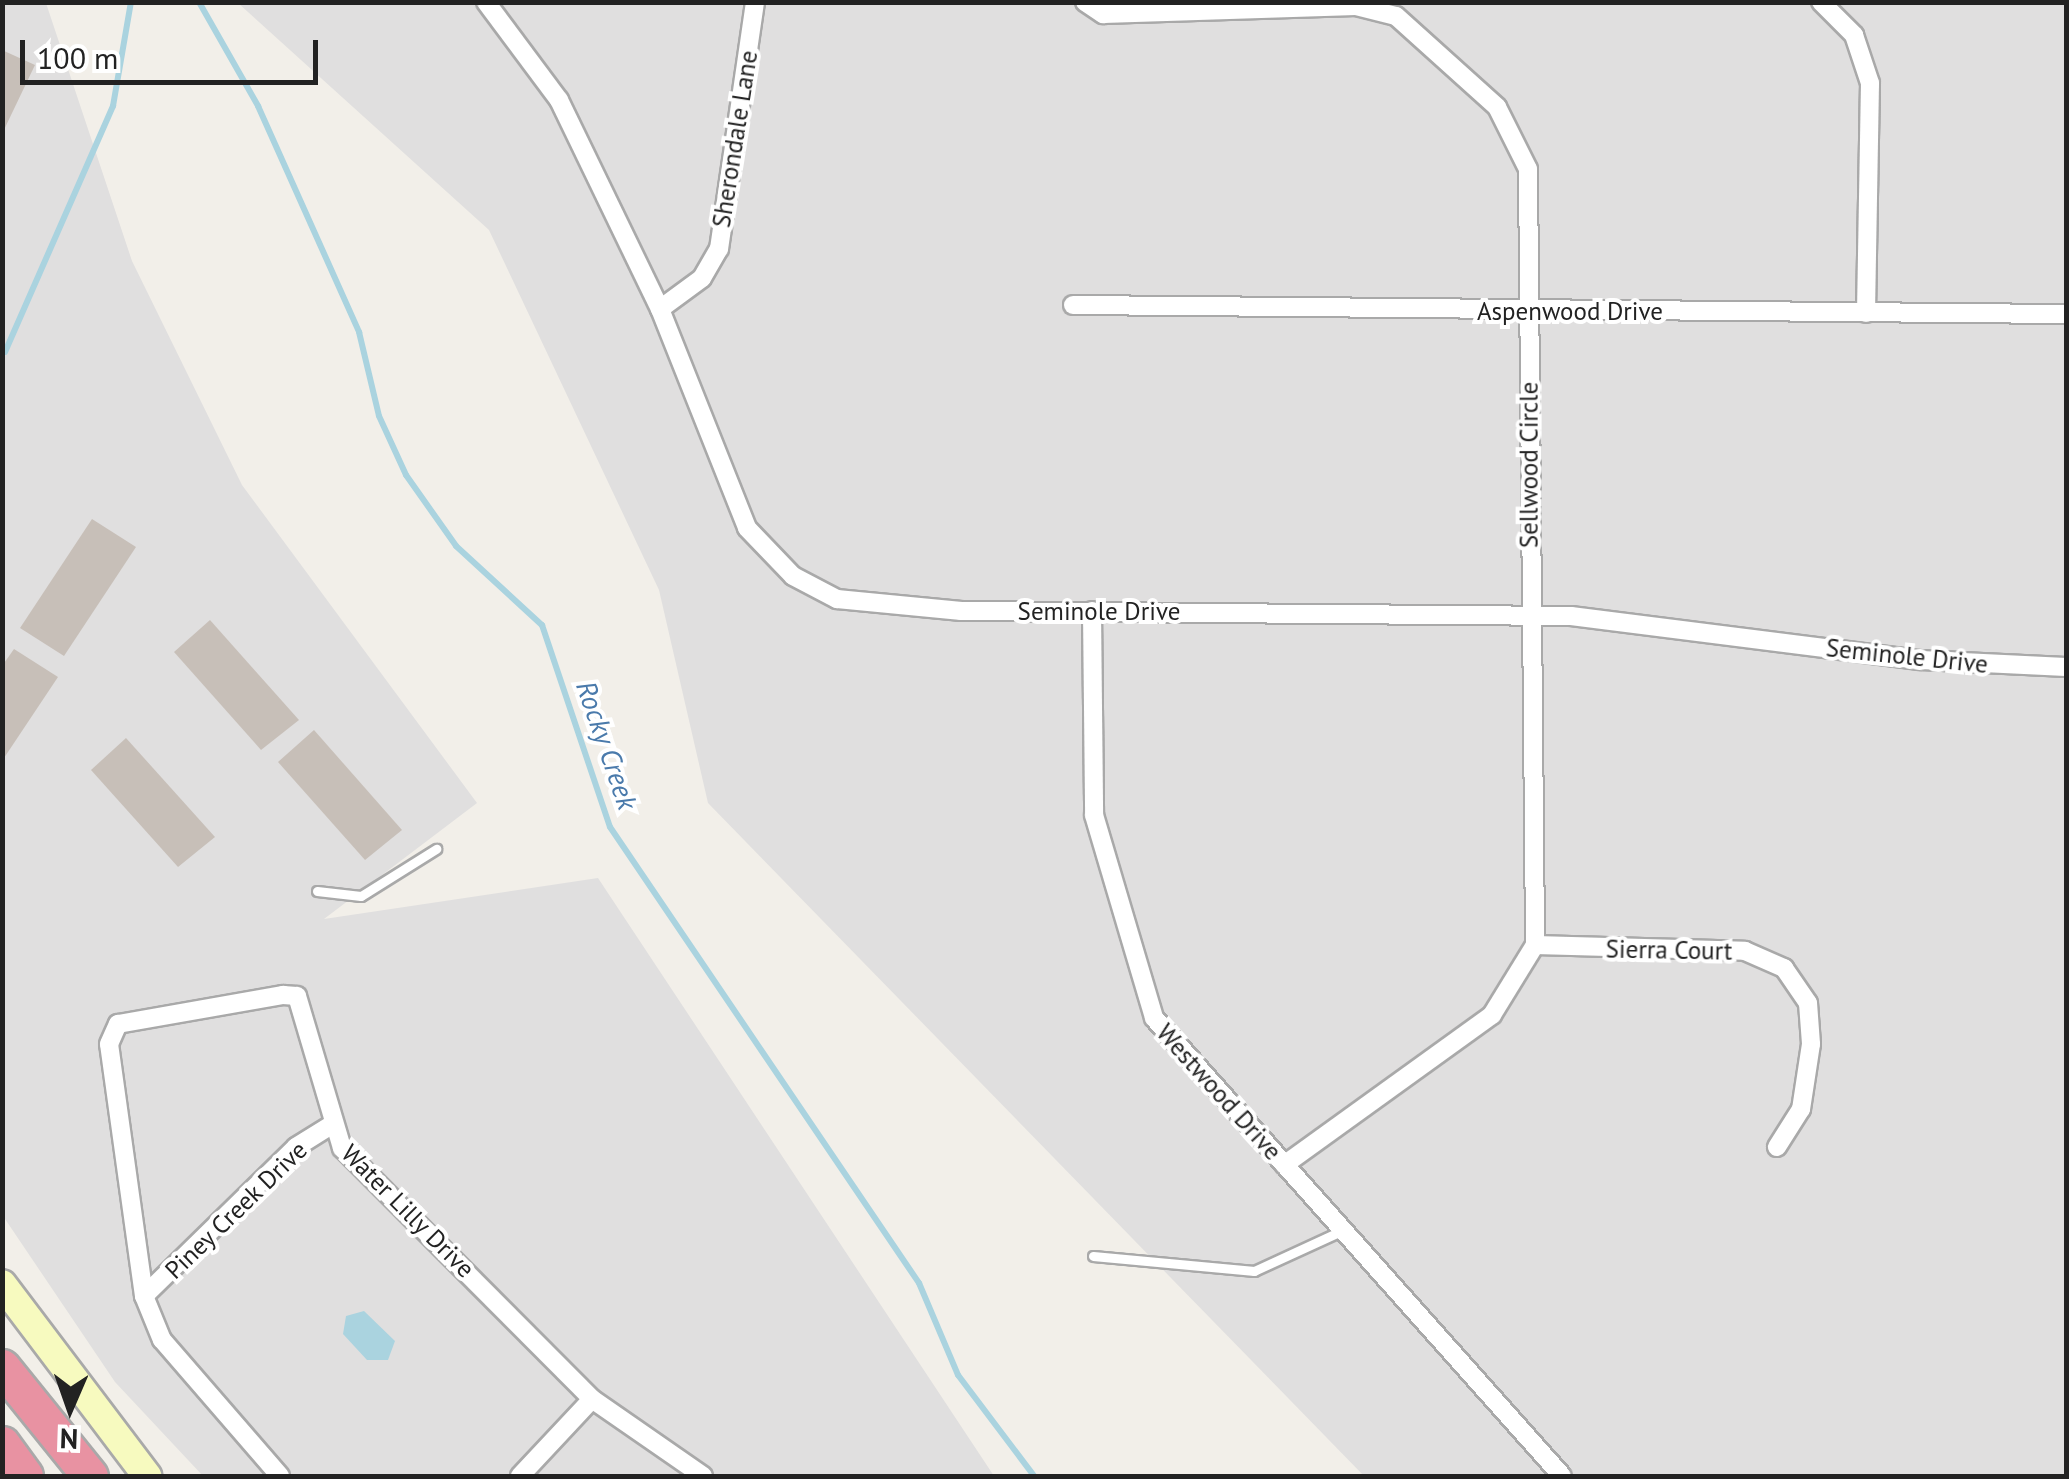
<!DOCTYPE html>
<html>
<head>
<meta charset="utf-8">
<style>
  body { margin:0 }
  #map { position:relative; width:2069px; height:1479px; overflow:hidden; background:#f2efe9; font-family:"PT Sans",sans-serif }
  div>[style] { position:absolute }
  .residential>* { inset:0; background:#e0dfdf }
  .water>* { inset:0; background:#aad3df }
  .stream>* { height:6px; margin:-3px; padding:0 3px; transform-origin:3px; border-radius:3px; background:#aad3df }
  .building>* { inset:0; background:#c7bfb8 }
  .roads { filter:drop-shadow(2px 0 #a9a9a9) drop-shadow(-2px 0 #a9a9a9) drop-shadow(0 2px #a9a9a9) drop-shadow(0 -2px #a9a9a9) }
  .lane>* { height:9px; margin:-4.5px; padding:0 4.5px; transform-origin:4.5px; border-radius:4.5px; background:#fff }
  .street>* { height:18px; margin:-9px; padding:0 9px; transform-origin:9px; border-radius:9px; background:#fff }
  .secondary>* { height:28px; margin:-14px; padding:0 14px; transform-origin:14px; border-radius:14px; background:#f7fabf }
  .highway>* { height:35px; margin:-17.5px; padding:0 17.5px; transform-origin:17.5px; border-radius:17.5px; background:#e892a2 }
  span { translate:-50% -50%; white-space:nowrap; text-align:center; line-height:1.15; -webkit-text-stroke:8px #fff; paint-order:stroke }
  .street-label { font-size:25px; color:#222 }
  .water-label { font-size:28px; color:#4a7aab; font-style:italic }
  .frame { position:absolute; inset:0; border:5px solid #222; pointer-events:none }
  .north { position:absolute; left:20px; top:1359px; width:100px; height:100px; -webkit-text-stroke:8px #fff; paint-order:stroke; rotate:182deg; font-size:28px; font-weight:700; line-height:40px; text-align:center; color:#222 }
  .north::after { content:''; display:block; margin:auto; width:35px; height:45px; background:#222; clip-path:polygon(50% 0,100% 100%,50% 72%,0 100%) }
  .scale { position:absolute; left:20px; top:40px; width:298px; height:45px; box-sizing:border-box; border:5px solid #222; border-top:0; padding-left:12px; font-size:30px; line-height:35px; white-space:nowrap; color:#222; -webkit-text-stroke:8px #fff; paint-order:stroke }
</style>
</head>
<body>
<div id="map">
  <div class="residential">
    <div style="clip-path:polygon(2px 3px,46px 3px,132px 261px,242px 485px,477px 803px,324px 919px,598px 878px,994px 1476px,203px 1476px,115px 1382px,3px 1216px)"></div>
    <div style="clip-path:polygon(238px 3px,2066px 3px,2066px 1476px,1364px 1476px,708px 803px,659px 590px,489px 230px)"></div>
  </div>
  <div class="water">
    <div style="clip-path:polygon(364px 1311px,395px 1341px,388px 1360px,367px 1360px,343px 1334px,346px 1316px)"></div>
  </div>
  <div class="stream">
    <div style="left:199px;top:2px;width:120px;rotate:60.4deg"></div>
    <div style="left:258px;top:106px;width:248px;rotate:65.9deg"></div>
    <div style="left:359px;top:332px;width:86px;rotate:76.6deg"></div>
    <div style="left:379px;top:416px;width:65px;rotate:65.4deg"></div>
    <div style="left:406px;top:475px;width:87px;rotate:54.8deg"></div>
    <div style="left:456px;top:546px;width:117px;rotate:42.6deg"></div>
    <div style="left:542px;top:625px;width:213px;rotate:71.4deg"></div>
    <div style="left:610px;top:827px;width:551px;rotate:55.88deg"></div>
    <div style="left:919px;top:1283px;width:100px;rotate:67deg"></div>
    <div style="left:958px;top:1375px;width:126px;rotate:53deg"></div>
    <div style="left:5px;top:352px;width:269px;rotate:-66.3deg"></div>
    <div style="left:113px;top:106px;width:106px;rotate:-80.2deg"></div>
  </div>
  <div class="building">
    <div style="clip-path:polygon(2px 50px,35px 65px,2px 134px)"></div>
    <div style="clip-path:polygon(92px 519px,136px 547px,64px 656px,20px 628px)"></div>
    <div style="clip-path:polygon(210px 620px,299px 720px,261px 750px,174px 652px)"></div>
    <div style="clip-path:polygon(14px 649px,58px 677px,2px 761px,2px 666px)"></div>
    <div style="clip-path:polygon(314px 730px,402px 830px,365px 860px,278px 762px)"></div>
    <div style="clip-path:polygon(126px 738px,215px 837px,178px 867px,91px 770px)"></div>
  </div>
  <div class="roads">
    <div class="lane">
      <div style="left:317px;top:891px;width:44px;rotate:6.5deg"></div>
      <div style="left:361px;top:896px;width:89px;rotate:-32.1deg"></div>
      <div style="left:1093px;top:1256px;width:162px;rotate:5.3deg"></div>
      <div style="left:1254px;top:1271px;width:98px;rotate:-24.7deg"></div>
    </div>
    <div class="street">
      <div style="left:486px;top:2px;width:122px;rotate:53.3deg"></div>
      <div style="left:559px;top:100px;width:232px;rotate:64.2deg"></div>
      <div style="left:660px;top:309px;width:236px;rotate:68.3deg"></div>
      <div style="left:747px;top:528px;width:66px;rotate:46.2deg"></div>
      <div style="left:793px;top:576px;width:50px;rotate:27.6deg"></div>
      <div style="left:837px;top:599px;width:125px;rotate:5.5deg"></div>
      <div style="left:961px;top:611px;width:610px;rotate:0.47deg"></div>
      <div style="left:1571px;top:616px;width:353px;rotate:7.2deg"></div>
      <div style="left:1921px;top:660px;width:145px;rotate:2.8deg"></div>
      <div style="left:1085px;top:2px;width:22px;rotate:34deg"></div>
      <div style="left:1103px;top:14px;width:253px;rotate:-1.8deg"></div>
      <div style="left:1356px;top:6px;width:41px;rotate:14deg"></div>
      <div style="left:1396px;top:16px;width:136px;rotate:42deg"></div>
      <div style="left:1497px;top:107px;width:69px;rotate:63.4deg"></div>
      <div style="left:1528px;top:169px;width:776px;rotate:89.48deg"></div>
      <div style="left:1535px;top:945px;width:82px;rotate:121.6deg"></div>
      <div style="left:1492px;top:1015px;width:256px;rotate:144.2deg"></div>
      <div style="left:1821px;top:2px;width:47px;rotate:45deg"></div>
      <div style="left:1854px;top:35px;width:51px;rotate:71.6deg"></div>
      <div style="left:1870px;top:83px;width:230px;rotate:91deg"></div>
      <div style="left:1073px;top:305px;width:993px;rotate:0.52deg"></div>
      <div style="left:660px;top:309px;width:52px;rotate:-36.4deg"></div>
      <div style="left:702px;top:278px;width:34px;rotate:-60deg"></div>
      <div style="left:719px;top:249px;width:250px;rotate:-81.7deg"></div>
      <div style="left:1092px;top:611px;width:204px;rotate:89.4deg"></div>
      <div style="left:1094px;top:815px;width:212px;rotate:73.5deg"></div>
      <div style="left:1154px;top:1018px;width:613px;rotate:48.3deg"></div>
      <div style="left:1535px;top:945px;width:210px;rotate:1.6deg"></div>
      <div style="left:1745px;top:951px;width:43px;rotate:23.6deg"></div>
      <div style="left:1784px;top:968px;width:42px;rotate:55.6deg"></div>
      <div style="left:1808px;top:1003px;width:41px;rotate:85.8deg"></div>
      <div style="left:1811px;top:1044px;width:66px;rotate:98.7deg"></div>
      <div style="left:1801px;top:1109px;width:45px;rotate:122.3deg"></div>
      <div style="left:144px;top:1296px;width:213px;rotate:-44.4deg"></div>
      <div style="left:296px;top:1147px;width:40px;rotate:-32deg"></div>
      <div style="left:280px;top:1476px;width:180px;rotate:-130.9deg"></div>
      <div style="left:162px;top:1340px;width:48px;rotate:-112.2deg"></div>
      <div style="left:144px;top:1296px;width:254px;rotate:-97.9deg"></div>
      <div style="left:109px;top:1044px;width:22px;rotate:-66deg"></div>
      <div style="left:118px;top:1024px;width:168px;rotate:-10deg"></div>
      <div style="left:283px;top:995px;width:14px;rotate:4deg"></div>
      <div style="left:297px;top:996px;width:159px;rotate:73.5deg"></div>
      <div style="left:342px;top:1148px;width:354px;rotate:45.1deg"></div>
      <div style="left:592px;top:1399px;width:135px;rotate:34.7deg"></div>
      <div style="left:520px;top:1476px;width:105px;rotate:-46.9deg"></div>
    </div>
    <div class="secondary">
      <div style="left:2px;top:1284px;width:241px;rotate:52.9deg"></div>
    </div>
    <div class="highway">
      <div style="left:2px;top:1367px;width:140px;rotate:51.1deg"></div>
      <div style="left:2px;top:1444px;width:39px;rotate:54deg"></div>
    </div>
  </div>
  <div class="street-label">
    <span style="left:735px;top:139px;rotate:-81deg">Sherondale Lane</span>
    <span style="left:1570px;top:311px">Aspenwood Drive</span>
    <span style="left:1529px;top:465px;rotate:-90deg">Sellwood Circle</span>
    <span style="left:1099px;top:611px">Seminole Drive</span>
    <span style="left:1907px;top:656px;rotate:6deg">Seminole Drive</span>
    <span style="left:1669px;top:950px;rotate:1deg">Sierra Court</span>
    <span style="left:1219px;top:1092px;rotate:48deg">Westwood Drive</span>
    <span style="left:236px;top:1210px;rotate:-44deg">Piney Creek Drive</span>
    <span style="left:408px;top:1211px;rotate:45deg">Water Lilly Drive</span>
  </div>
  <div class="water-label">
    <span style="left:607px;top:745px;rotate:71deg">Rocky Creek</span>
  </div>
  <div class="frame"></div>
  <div class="north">N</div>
  <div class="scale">100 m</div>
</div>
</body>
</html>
